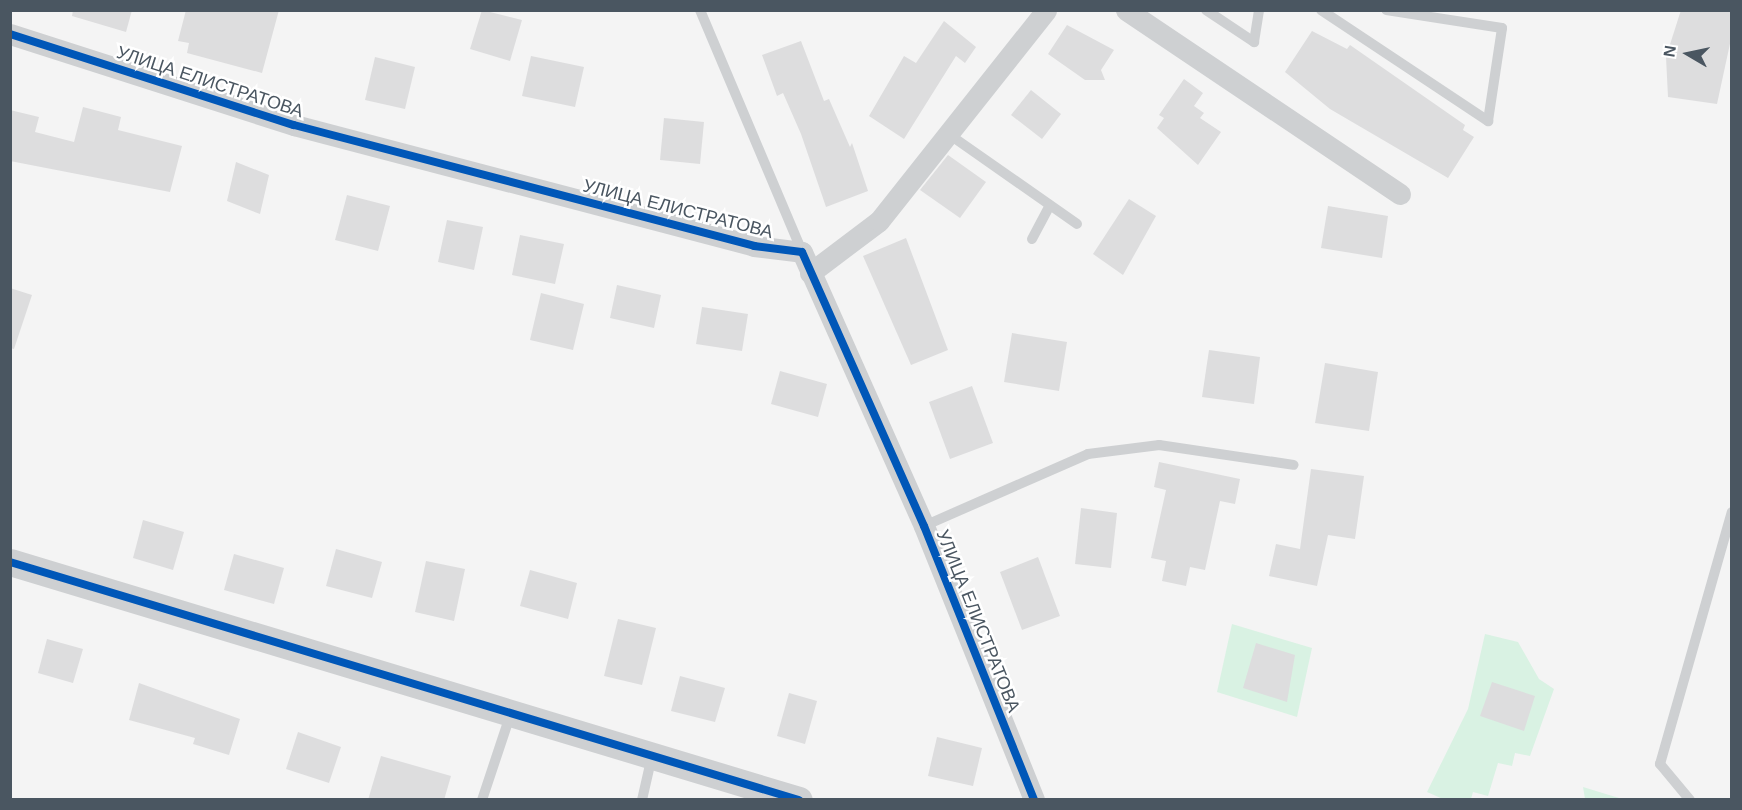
<!DOCTYPE html>
<html>
<head>
<meta charset="utf-8">
<style>
  body { margin:0 }
  #map { position:relative; width:1742px; height:810px; overflow:hidden; background:#f4f4f4; font-family:Helvetica,sans-serif }
  div>[style] { position:absolute }
  .green>* { inset:0; background:#d9f2e3 }
  .building>* { inset:0; background:#ddddde }
  .service>* { height:10px; margin:-5px; padding:0 5px; transform-origin:5px; border-radius:5px; background:#ced0d2 }
  .minor>* { height:21px; margin:-10.5px; padding:0 10.5px; transform-origin:10.5px; border-radius:10.5px; background:#ced0d2 }
  .tertiary>* { height:27px; margin:-13.5px; padding:0 13.5px; transform-origin:13.5px; border-radius:13.5px; background:#ced0d2 }
  .cycleway>* { height:8px; margin:-4px; padding:0 4px; transform-origin:4px; border-radius:4px; background:#0057b8 }
  span { translate:-50% -50%; white-space:nowrap; text-align:center; line-height:1.15; -webkit-text-stroke:5px #fff; paint-order:stroke }
  .street-label { font-size:18px; color:#4a5661 }
  .frame { position:absolute; inset:0; border:12px solid #4a5661; pointer-events:none }
  .north { position:absolute; left:1658px; top:24px; width:60px; height:60px; -webkit-text-stroke:4px #fff; paint-order:stroke; rotate:279deg; font-size:16px; font-weight:700; line-height:24px; text-align:center; color:#4a5661 }
  .north::after { content:''; display:block; margin:auto; width:21px; height:27px; background:#4a5661; clip-path:polygon(50% 0,100% 100%,50% 72%,0 100%) }
</style>
</head>
<body>
<div id="map">
  <div class="green">
    <div style="clip-path:polygon(1232px 624px,1312px 648px,1297px 717px,1217px 692px)"></div>
    <div style="clip-path:polygon(1485px 634px,1518px 642px,1539px 679px,1554px 689px,1530px 756px,1515px 753px,1512px 766px,1498px 763px,1488px 796px,1473px 792px,1471px 799px,1443px 799px,1427px 792px,1468px 709px)"></div>
    <div style="clip-path:polygon(1583px 787px,1619px 798px,1618px 799px,1585px 799px)"></div>
  </div>
  <div class="building">
    <div style="clip-path:polygon(73px 10px,132px 10px,126px 32px,72px 16px)"></div>
    <div style="clip-path:polygon(186px 10px,279px 10px,262px 73px,187px 53px,189px 43px,178px 41px)"></div>
    <div style="clip-path:polygon(482px 10px,522px 20px,510px 61px,470px 49px)"></div>
    <div style="clip-path:polygon(1681px 10px,1731px 10px,1731px 39px,1717px 104px,1668px 97px,1666px 57px)"></div>
    <div style="clip-path:polygon(944px 21px,976px 47px,965px 63px,956px 56px,904px 139px,869px 116px,904px 56px,916px 63px)"></div>
    <div style="clip-path:polygon(1067px 25px,1114px 50px,1101px 70px,1105px 80px,1085px 80px,1048px 54px)"></div>
    <div style="clip-path:polygon(1312px 31px,1347px 49px,1350px 45px,1465px 125px,1463px 130px,1474px 137px,1448px 178px,1330px 109px,1285px 72px)"></div>
    <div style="clip-path:polygon(801px 41px,824px 101px,829px 99px,850px 147px,852px 143px,868px 191px,826px 207px,801px 134px,783px 93px,777px 96px,762px 55px)"></div>
    <div style="clip-path:polygon(531px 56px,584px 67px,575px 107px,522px 96px)"></div>
    <div style="clip-path:polygon(375px 57px,415px 67px,405px 109px,365px 100px)"></div>
    <div style="clip-path:polygon(1184px 79px,1203px 93px,1194px 106px,1204px 113px,1200px 118px,1221px 132px,1198px 165px,1157px 128px,1164px 118px,1159px 115px)"></div>
    <div style="clip-path:polygon(1031px 90px,1061px 114px,1042px 139px,1011px 115px)"></div>
    <div style="clip-path:polygon(83px 107px,121px 117px,118px 130px,182px 146px,170px 192px,10px 161px,10px 110px,39px 117px,35px 132px,74px 142px)"></div>
    <div style="clip-path:polygon(664px 118px,704px 122px,700px 164px,660px 160px)"></div>
    <div style="clip-path:polygon(948px 155px,986px 182px,960px 218px,920px 190px)"></div>
    <div style="clip-path:polygon(236px 162px,269px 175px,260px 214px,227px 201px)"></div>
    <div style="clip-path:polygon(347px 195px,390px 206px,378px 251px,335px 240px)"></div>
    <div style="clip-path:polygon(1129px 199px,1156px 216px,1123px 275px,1093px 254px)"></div>
    <div style="clip-path:polygon(1328px 206px,1388px 216px,1382px 258px,1321px 248px)"></div>
    <div style="clip-path:polygon(447px 220px,483px 227px,474px 270px,438px 262px)"></div>
    <div style="clip-path:polygon(520px 235px,564px 244px,555px 284px,512px 275px)"></div>
    <div style="clip-path:polygon(906px 238px,948px 350px,911px 365px,863px 256px)"></div>
    <div style="clip-path:polygon(617px 285px,661px 295px,654px 328px,610px 318px)"></div>
    <div style="clip-path:polygon(10px 288px,32px 295px,14px 349px,10px 348px)"></div>
    <div style="clip-path:polygon(541px 293px,584px 304px,573px 350px,530px 340px)"></div>
    <div style="clip-path:polygon(702px 307px,748px 314px,742px 351px,696px 344px)"></div>
    <div style="clip-path:polygon(1012px 333px,1067px 342px,1059px 391px,1004px 382px)"></div>
    <div style="clip-path:polygon(1209px 350px,1260px 357px,1254px 404px,1202px 397px)"></div>
    <div style="clip-path:polygon(1325px 363px,1378px 372px,1369px 431px,1315px 423px)"></div>
    <div style="clip-path:polygon(780px 371px,827px 384px,818px 417px,771px 404px)"></div>
    <div style="clip-path:polygon(972px 386px,993px 443px,950px 459px,929px 402px)"></div>
    <div style="clip-path:polygon(1159px 462px,1240px 479px,1235px 504px,1220px 501px,1205px 570px,1190px 567px,1186px 586px,1162px 581px,1166px 561px,1151px 558px,1166px 490px,1154px 487px)"></div>
    <div style="clip-path:polygon(1311px 469px,1364px 476px,1355px 539px,1328px 535px,1317px 586px,1269px 576px,1276px 544px,1300px 549px)"></div>
    <div style="clip-path:polygon(1081px 508px,1117px 513px,1111px 568px,1075px 564px)"></div>
    <div style="clip-path:polygon(143px 520px,184px 532px,173px 570px,133px 558px)"></div>
    <div style="clip-path:polygon(336px 549px,382px 562px,372px 598px,326px 586px)"></div>
    <div style="clip-path:polygon(234px 554px,284px 568px,274px 604px,224px 590px)"></div>
    <div style="clip-path:polygon(1038px 557px,1060px 616px,1022px 630px,1000px 572px)"></div>
    <div style="clip-path:polygon(426px 561px,465px 569px,454px 621px,415px 612px)"></div>
    <div style="clip-path:polygon(530px 570px,577px 583px,568px 619px,520px 606px)"></div>
    <div style="clip-path:polygon(618px 619px,656px 628px,642px 685px,604px 676px)"></div>
    <div style="clip-path:polygon(47px 639px,83px 649px,73px 683px,38px 673px)"></div>
    <div style="clip-path:polygon(1256px 643px,1295px 655px,1287px 702px,1243px 688px)"></div>
    <div style="clip-path:polygon(680px 676px,725px 688px,715px 722px,671px 711px)"></div>
    <div style="clip-path:polygon(1492px 682px,1535px 696px,1524px 731px,1480px 716px)"></div>
    <div style="clip-path:polygon(139px 683px,240px 719px,229px 755px,193px 744px,195px 738px,129px 720px)"></div>
    <div style="clip-path:polygon(789px 693px,817px 701px,805px 744px,777px 736px)"></div>
    <div style="clip-path:polygon(298px 732px,341px 747px,329px 783px,286px 769px)"></div>
    <div style="clip-path:polygon(937px 737px,982px 748px,973px 786px,928px 776px)"></div>
    <div style="clip-path:polygon(381px 756px,451px 776px,444px 800px,368px 800px)"></div>
  </div>
  <div class="service">
    <div style="left:700px;top:10px;width:263px;rotate:67.1deg"></div>
    <div style="left:1206px;top:10px;width:58px;rotate:33.7deg"></div>
    <div style="left:1254px;top:42px;width:32px;rotate:-81deg"></div>
    <div style="left:1321px;top:10px;width:201px;rotate:33.6deg"></div>
    <div style="left:1488px;top:121px;width:94px;rotate:-81.4deg"></div>
    <div style="left:1502px;top:28px;width:117px;rotate:-171.2deg"></div>
    <div style="left:950px;top:135px;width:155px;rotate:35deg"></div>
    <div style="left:1032px;top:239px;width:38px;rotate:-62deg"></div>
    <div style="left:924px;top:526px;width:179px;rotate:-23.7deg"></div>
    <div style="left:1088px;top:454px;width:72px;rotate:-7.2deg"></div>
    <div style="left:1159px;top:445px;width:136px;rotate:8.4deg"></div>
    <div style="left:482px;top:800px;width:89px;rotate:-71.6deg"></div>
    <div style="left:642px;top:800px;width:45px;rotate:-77.2deg"></div>
    <div style="left:1690px;top:800px;width:47px;rotate:-129.8deg"></div>
    <div style="left:1660px;top:764px;width:262px;rotate:-74.1deg"></div>
  </div>
  <div class="minor">
    <div style="left:1126px;top:10px;width:330px;rotate:33.9deg"></div>
    <div style="left:10px;top:34px;width:298px;rotate:17.8deg"></div>
    <div style="left:294px;top:125px;width:476px;rotate:14.7deg"></div>
    <div style="left:754px;top:246px;width:48px;rotate:7.1deg"></div>
    <div style="left:802px;top:252px;width:300px;rotate:66deg"></div>
    <div style="left:924px;top:526px;width:295px;rotate:68.1deg"></div>
    <div style="left:810px;top:273px;width:86px;rotate:-37deg"></div>
    <div style="left:879px;top:221px;width:269px;rotate:-51.6deg"></div>
  </div>
  <div class="tertiary">
    <div style="left:10px;top:562px;width:824px;rotate:16.79deg"></div>
  </div>
  <div class="cycleway">
    <div style="left:10px;top:34px;width:298px;rotate:17.8deg"></div>
    <div style="left:294px;top:125px;width:476px;rotate:14.7deg"></div>
    <div style="left:754px;top:246px;width:48px;rotate:7.1deg"></div>
    <div style="left:802px;top:252px;width:300px;rotate:66deg"></div>
    <div style="left:924px;top:526px;width:295px;rotate:68.1deg"></div>
    <div style="left:10px;top:562px;width:824px;rotate:16.79deg"></div>
  </div>
  <div class="street-label">
    <span style="left:210px;top:82px;rotate:18deg">УЛИЦА ЕЛИСТРАТОВА</span>
    <span style="left:678px;top:209px;rotate:14deg">УЛИЦА ЕЛИСТРАТОВА</span>
    <span style="left:978px;top:621px;rotate:68deg">УЛИЦА ЕЛИСТРАТОВА</span>
  </div>
  <div class="frame"></div>
  <div class="north">N</div>
</div>
</body>
</html>
